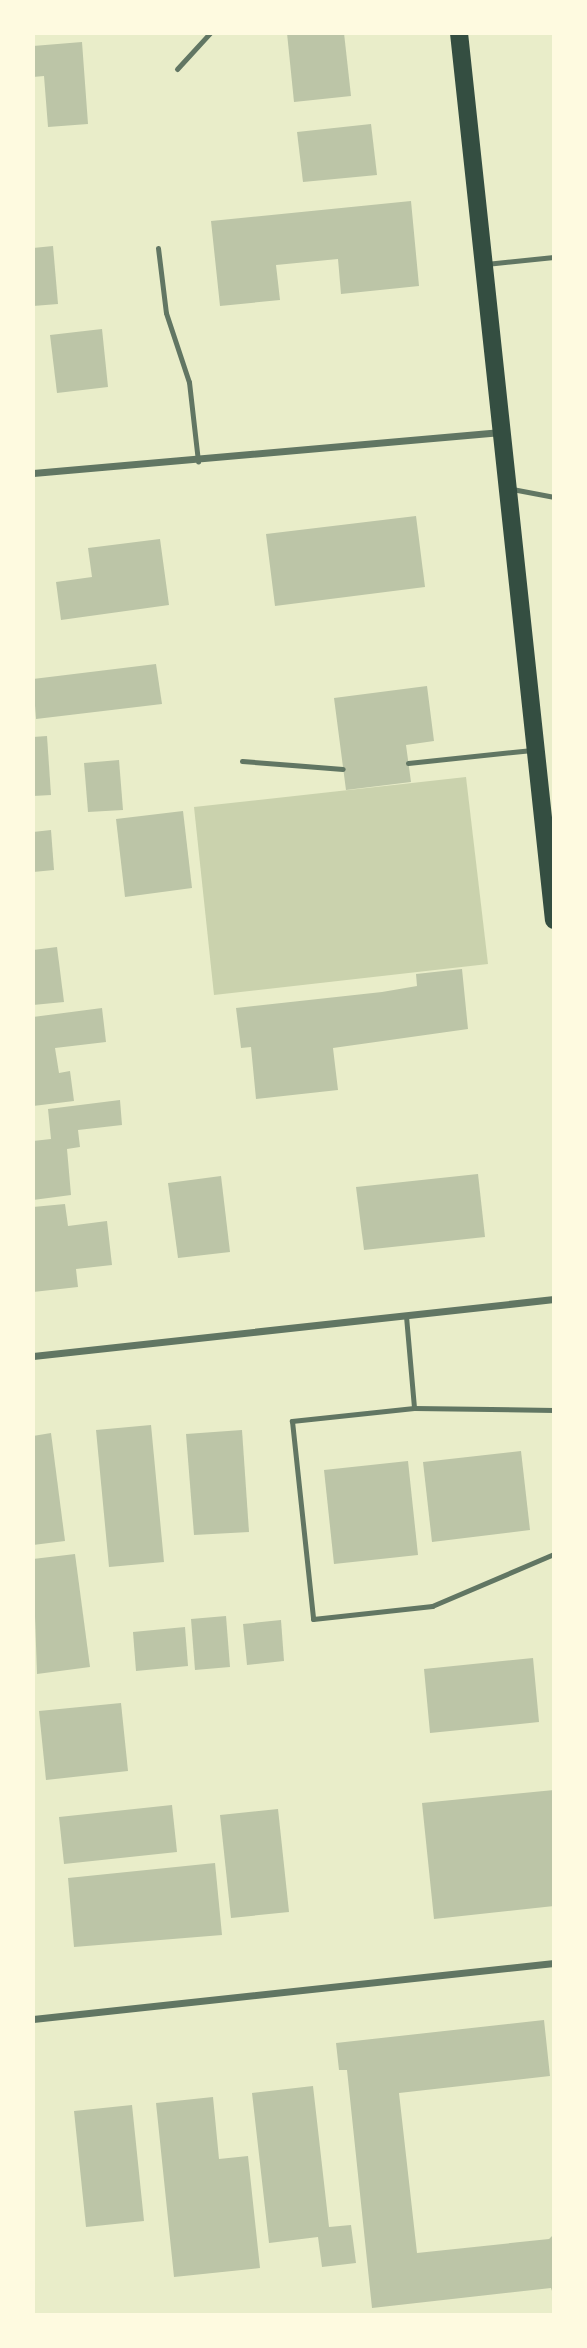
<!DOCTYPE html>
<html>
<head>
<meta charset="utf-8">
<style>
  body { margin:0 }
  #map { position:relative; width:587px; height:2348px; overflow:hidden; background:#e9edc9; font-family:Lato,sans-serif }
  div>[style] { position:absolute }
  .green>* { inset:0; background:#cad2ad }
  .building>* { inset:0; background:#bcc5a7 }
  .service>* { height:5px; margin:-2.5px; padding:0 2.5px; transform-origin:2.5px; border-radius:2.5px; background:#617663 }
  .minor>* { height:7px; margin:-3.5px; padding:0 3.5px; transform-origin:3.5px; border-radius:3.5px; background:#617663 }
  .primary>* { height:18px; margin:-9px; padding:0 9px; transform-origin:9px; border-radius:9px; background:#344e41 }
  span { translate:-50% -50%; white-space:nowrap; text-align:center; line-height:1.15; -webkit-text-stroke:6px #fefae0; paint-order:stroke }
  .frame { position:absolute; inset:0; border:35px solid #fefae0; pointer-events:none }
</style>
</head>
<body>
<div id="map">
  <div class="green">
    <div style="clip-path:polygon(466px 777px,488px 964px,214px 995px,194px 807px)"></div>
  </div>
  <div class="building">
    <div style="clip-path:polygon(287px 33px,344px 33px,351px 96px,294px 102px)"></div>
    <div style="clip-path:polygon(82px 42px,88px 124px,48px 127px,44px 76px,33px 77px,33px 46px)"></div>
    <div style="clip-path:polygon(371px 124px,377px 175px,303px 182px,297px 132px)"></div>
    <div style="clip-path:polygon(411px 201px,419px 286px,341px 294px,338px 259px,276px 265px,280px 300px,220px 306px,211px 221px)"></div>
    <div style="clip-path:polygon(53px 246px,58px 304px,33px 306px,33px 248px)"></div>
    <div style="clip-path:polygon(102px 329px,108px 387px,57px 393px,50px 335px)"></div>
    <div style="clip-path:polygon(416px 516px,425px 587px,275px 606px,266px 534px)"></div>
    <div style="clip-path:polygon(160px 539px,169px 605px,61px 620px,56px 582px,92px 577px,88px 548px)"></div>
    <div style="clip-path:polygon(156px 664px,162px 704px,36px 719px,33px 679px)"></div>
    <div style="clip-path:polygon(427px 686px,434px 741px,406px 745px,411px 782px,346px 790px,334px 698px)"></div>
    <div style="clip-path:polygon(47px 736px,51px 795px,33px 796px,33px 737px)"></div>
    <div style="clip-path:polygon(119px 760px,123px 810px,88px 812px,84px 763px)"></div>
    <div style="clip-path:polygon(183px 811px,192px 888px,125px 897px,116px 819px)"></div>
    <div style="clip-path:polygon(51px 830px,54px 870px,33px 872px,33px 832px)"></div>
    <div style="clip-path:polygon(57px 947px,64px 1002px,33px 1005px,33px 950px)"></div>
    <div style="clip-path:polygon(462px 969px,468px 1029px,333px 1048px,338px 1090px,256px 1099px,251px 1047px,241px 1048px,236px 1008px,382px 992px,417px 986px,416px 974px)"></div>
    <div style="clip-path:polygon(102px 1008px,106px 1042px,55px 1048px,59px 1073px,70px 1071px,74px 1101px,33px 1106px,33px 1017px)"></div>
    <div style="clip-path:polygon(120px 1100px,122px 1125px,78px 1130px,80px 1147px,67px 1149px,71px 1195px,33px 1200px,33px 1141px,51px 1139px,48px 1109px)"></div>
    <div style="clip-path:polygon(478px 1174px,485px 1237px,364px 1250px,356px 1187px)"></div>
    <div style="clip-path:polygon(221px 1176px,230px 1252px,178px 1258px,168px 1183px)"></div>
    <div style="clip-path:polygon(65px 1204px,68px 1226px,107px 1221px,112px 1265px,76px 1269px,78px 1287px,33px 1292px,33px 1207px)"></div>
    <div style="clip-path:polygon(151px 1425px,164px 1562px,109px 1567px,96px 1430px)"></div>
    <div style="clip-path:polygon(242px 1430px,249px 1532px,194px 1535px,186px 1434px)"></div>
    <div style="clip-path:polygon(51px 1433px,65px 1541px,33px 1545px,33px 1436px)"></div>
    <div style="clip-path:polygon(521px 1451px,530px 1530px,432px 1542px,423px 1462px)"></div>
    <div style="clip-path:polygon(408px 1461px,418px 1555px,334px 1564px,324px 1470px)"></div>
    <div style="clip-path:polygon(75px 1554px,90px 1667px,37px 1674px,33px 1559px)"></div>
    <div style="clip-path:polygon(226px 1616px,230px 1667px,195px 1670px,191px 1619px)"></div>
    <div style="clip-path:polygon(281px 1620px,284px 1661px,247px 1665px,243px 1624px)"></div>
    <div style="clip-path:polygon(185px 1627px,188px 1666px,136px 1671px,133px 1632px)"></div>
    <div style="clip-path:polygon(533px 1658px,539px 1722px,430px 1733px,424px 1669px)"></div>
    <div style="clip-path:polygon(121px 1703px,128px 1771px,46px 1780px,39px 1711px)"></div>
    <div style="clip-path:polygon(554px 1790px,554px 1906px,434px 1919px,422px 1803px)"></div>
    <div style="clip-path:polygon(172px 1805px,177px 1852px,64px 1864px,59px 1817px)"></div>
    <div style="clip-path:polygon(278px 1809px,289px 1912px,231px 1918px,220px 1815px)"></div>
    <div style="clip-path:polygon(215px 1863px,222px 1935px,74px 1947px,68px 1878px)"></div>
    <div style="clip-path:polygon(544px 2020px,550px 2076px,399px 2093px,417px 2253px,549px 2239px,554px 2234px,554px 2297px,551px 2288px,372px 2308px,347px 2070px,339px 2070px,336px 2043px)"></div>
    <div style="clip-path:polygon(313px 2086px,329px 2227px,351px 2225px,356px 2263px,322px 2267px,318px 2237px,269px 2243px,252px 2093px)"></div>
    <div style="clip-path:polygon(213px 2097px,219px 2159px,248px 2156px,260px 2268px,174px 2277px,156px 2103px)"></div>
    <div style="clip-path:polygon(132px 2105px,144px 2221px,86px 2227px,74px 2111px)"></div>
  </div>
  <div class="service">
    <div style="left:177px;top:69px;width:49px;rotate:-47.5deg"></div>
    <div style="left:158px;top:248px;width:65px;rotate:83deg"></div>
    <div style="left:166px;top:313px;width:73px;rotate:71.6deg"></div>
    <div style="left:189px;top:382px;width:80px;rotate:83.5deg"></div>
    <div style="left:486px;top:264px;width:68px;rotate:-5.9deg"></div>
    <div style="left:512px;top:489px;width:43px;rotate:10.8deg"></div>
    <div style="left:242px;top:761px;width:101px;rotate:4.5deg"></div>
    <div style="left:408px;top:763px;width:125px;rotate:-6deg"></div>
    <div style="left:406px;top:1316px;width:92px;rotate:85deg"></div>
    <div style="left:414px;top:1408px;width:140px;rotate:0.8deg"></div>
    <div style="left:414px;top:1408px;width:123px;rotate:173.9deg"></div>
    <div style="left:292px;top:1421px;width:199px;rotate:83.9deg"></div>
    <div style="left:313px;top:1619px;width:120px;rotate:-6.2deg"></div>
    <div style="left:432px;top:1606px;width:133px;rotate:-23.1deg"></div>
  </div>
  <div class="minor">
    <div style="left:33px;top:473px;width:470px;rotate:-5deg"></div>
    <div style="left:33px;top:1356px;width:524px;rotate:-6.24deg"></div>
    <div style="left:33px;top:2019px;width:524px;rotate:-6.13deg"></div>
  </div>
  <div class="primary">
    <div style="left:459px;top:33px;width:892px;rotate:83.89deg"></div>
  </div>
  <div class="frame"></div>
</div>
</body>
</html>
